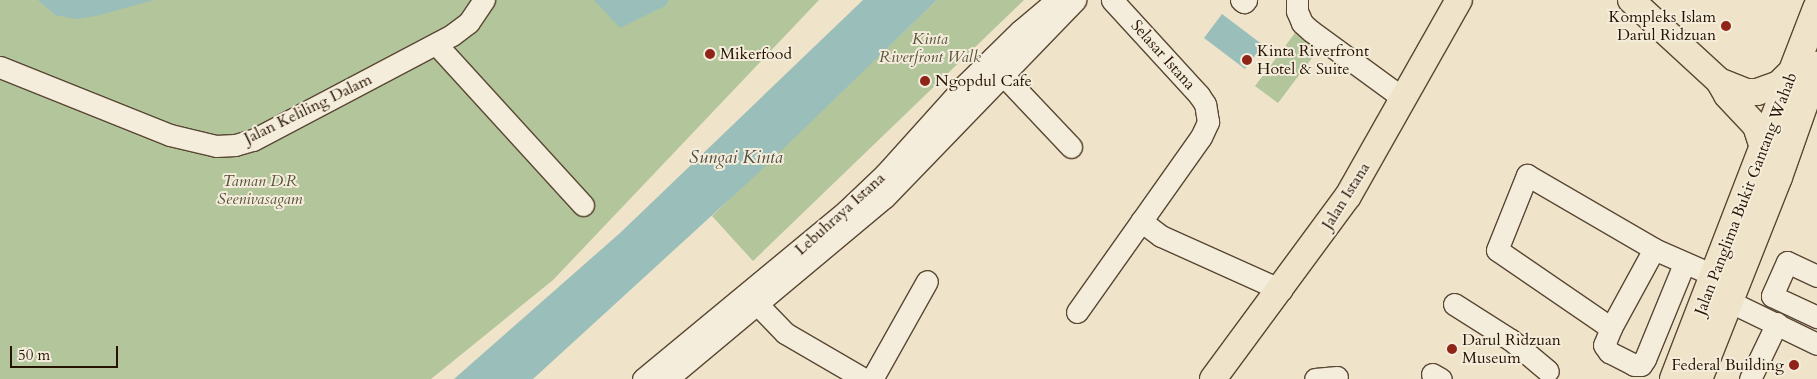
<!DOCTYPE html>
<html>
<head>
<meta charset="utf-8">
<style>
  body { margin:0 }
  #map { position:relative; width:1817px; height:379px; overflow:hidden; background:#efe3c9; font-family:Cardo,serif }
  div>[style] { position:absolute }
  .green>* { inset:0; background:#b2c59b }
  .water>* { inset:0; background:#9abeba }
  .roads { filter:drop-shadow(1px 0 #594733) drop-shadow(-1px 0 #594733) drop-shadow(0 1px #594733) drop-shadow(0 -1px #594733) }
  .minor>* { height:21px; margin:-10.5px; padding:0 10.5px; transform-origin:10.5px; border-radius:10.5px; background:#f5eddc }
  .major>* { height:26px; margin:-13px; padding:0 13px; transform-origin:13px; border-radius:13px; background:#efe3c9 }
  .highway>* { height:28px; margin:-14px; padding:0 14px; transform-origin:14px; border-radius:14px; background:#efe3c9 }
  .dots>* { width:14px; height:14px; translate:-50% -50%; box-sizing:border-box; border:2px solid #f5eddc; border-radius:50% }
  span { translate:-50% -50%; white-space:nowrap; text-align:center; line-height:1.15; -webkit-text-stroke:4px #f5eddc; paint-order:stroke }
  .poi-label { font-size:16px; color:#271301 }
  .right { translate:-100% -50%; text-align:right }
  .left { translate:0 -50%; text-align:left }
  .park-label { font-size:16px; color:#585137; font-style:italic }
  .street-label { font-size:16px; color:#271301 }
  .water-label { font-size:18px; color:#4f4f42; font-style:italic }
  .scale { position:absolute; left:10px; top:346px; width:108px; height:22px; box-sizing:border-box; border:2px solid #271301; border-top:0; padding-left:6px; font-size:15px; line-height:18px; white-space:nowrap; color:#271301; -webkit-text-stroke:4px #f5eddc; paint-order:stroke }
</style>
</head>
<body>
<div id="map">
  <div class="green">
    <div style="clip-path:polygon(0 0,819px 0,553px 280px,431px 379px,0 379px)"></div>
    <div style="clip-path:polygon(937px 0,1024px 0,753px 261px,712px 216px)"></div>
    <div style="clip-path:polygon(1295px 33px,1318px 50px,1278px 103px,1255px 86px)"></div>
  </div>
  <div class="water">
    <div style="clip-path:polygon(38px 0,154px 0,96px 16px,76px 19px,55px 15px)"></div>
    <div style="clip-path:polygon(594px 0,669px 0,665px 6px,620px 28px)"></div>
    <div style="clip-path:polygon(863px 0,937px 0,755px 176px,533px 379px,454px 379px,620px 233px)"></div>
    <div style="clip-path:polygon(1222px 14px,1263px 45px,1245px 69px,1204px 38px)"></div>
  </div>
  <div class="roads">
    <div class="minor">
      <div style="left:1241px;top:0;width:4px;rotate:34deg"></div>
      <div style="left:1244px;top:2px;width:3px;rotate:-45deg"></div>
      <div style="left:1297px;top:0;width:11px;rotate:90deg"></div>
      <div style="left:1297px;top:11px;width:13px;rotate:67deg"></div>
      <div style="left:1302px;top:23px;width:12px;rotate:42deg"></div>
      <div style="left:1311px;top:31px;width:114px;rotate:36.1deg"></div>
      <div style="left:436px;top:44px;width:218px;rotate:47.6deg"></div>
      <div style="left:0;top:67px;width:183px;rotate:21.8deg"></div>
      <div style="left:170px;top:135px;width:47px;rotate:13.4deg"></div>
      <div style="left:216px;top:146px;width:19px;rotate:-3deg"></div>
      <div style="left:235px;top:145px;width:19px;rotate:-16deg"></div>
      <div style="left:253px;top:140px;width:225px;rotate:-27.8deg"></div>
      <div style="left:452px;top:35px;width:21px;rotate:-37deg"></div>
      <div style="left:469px;top:22px;width:27px;rotate:-56deg"></div>
      <div style="left:1003px;top:75px;width:99px;rotate:46.6deg"></div>
      <div style="left:1141px;top:221px;width:25px;rotate:37deg"></div>
      <div style="left:1161px;top:236px;width:132px;rotate:24.2deg"></div>
      <div style="left:1654px;top:249px;width:90px;rotate:118.6deg"></div>
      <div style="left:1611px;top:328px;width:18px;rotate:112deg"></div>
      <div style="left:1604px;top:345px;width:9px;rotate:54deg"></div>
      <div style="left:1609px;top:352px;width:28px;rotate:27deg"></div>
      <div style="left:1634px;top:365px;width:7px"></div>
      <div style="left:1641px;top:365px;width:7px;rotate:-56deg"></div>
      <div style="left:1645px;top:359px;width:103px;rotate:-67.7deg"></div>
      <div style="left:1817px;top:276px;width:33px;rotate:-155deg"></div>
      <div style="left:1787px;top:262px;width:37px;rotate:114deg"></div>
      <div style="left:1772px;top:296px;width:50px;rotate:25deg"></div>
      <div style="left:1716px;top:295px;width:112px;rotate:25.9deg"></div>
      <div style="left:1454px;top:304px;width:67px;rotate:32.3deg"></div>
      <div style="left:1511px;top:340px;width:48px;rotate:40deg"></div>
      <div style="left:758px;top:305px;width:39px;rotate:46deg"></div>
      <div style="left:785px;top:333px;width:91px;rotate:30.2deg"></div>
      <div style="left:1077px;top:312px;width:214px;rotate:-54.7deg"></div>
      <div style="left:1201px;top:137px;width:17px;rotate:-65deg"></div>
      <div style="left:1208px;top:122px;width:18px;rotate:-99deg"></div>
      <div style="left:1205px;top:104px;width:11px;rotate:-124deg"></div>
      <div style="left:1199px;top:95px;width:129px;rotate:-132.5deg"></div>
      <div style="left:1611px;top:328px;width:138px;rotate:-145.6deg"></div>
      <div style="left:1497px;top:250px;width:81px;rotate:-68.2deg"></div>
      <div style="left:1527px;top:175px;width:147px;rotate:30.2deg"></div>
      <div style="left:1654px;top:249px;width:82px;rotate:23.7deg"></div>
      <div style="left:1432px;top:374px;width:10px;rotate:29deg"></div>
      <div style="left:643px;top:379px;width:264px;rotate:-39.6deg"></div>
      <div style="left:846px;top:211px;width:54px;rotate:-43.5deg"></div>
      <div style="left:885px;top:174px;width:121px;rotate:-48deg"></div>
      <div style="left:966px;top:84px;width:76px;rotate:-44.5deg"></div>
      <div style="left:1020px;top:31px;width:48px;rotate:-40deg"></div>
      <div style="left:667px;top:379px;width:284px;rotate:-39.9deg"></div>
      <div style="left:885px;top:197px;width:274px;rotate:-46deg"></div>
      <div style="left:872px;top:379px;width:112px;rotate:-60.7deg"></div>
      <div style="left:1315px;top:379px;width:22px;rotate:-5deg"></div>
      <div style="left:1750px;top:379px;width:62px;rotate:-64.3deg"></div>
    </div>
    <div class="major">
      <div style="left:1631px;top:0;width:120px;rotate:42.6deg"></div>
      <div style="left:1719px;top:81px;width:16px;rotate:60deg"></div>
      <div style="left:1727px;top:95px;width:42px;rotate:46.9deg"></div>
      <div style="left:1756px;top:126px;width:23px;rotate:72deg"></div>
      <div style="left:1719px;top:81px;width:29px;rotate:22deg"></div>
      <div style="left:1746px;top:92px;width:11px"></div>
      <div style="left:1757px;top:92px;width:23px;rotate:-20deg"></div>
      <div style="left:1779px;top:84px;width:20px;rotate:-45deg"></div>
      <div style="left:1213px;top:379px;width:227px;rotate:-53.6deg"></div>
      <div style="left:1348px;top:196px;width:225px;rotate:-60.5deg"></div>
    </div>
    <div class="highway">
      <div style="left:1674px;top:379px;width:398px;rotate:-68.9deg"></div>
      <div style="left:1698px;top:379px;width:217px;rotate:-68.4deg"></div>
      <div style="left:1778px;top:177px;width:118px;rotate:-70.6deg"></div>
    </div>
  </div>
  <div class="dots">
    <div style="left:1726px;top:26px;background:#8f2418"></div>
    <div style="left:710px;top:54px;background:#8f2418"></div>
    <div style="left:1247px;top:60px;background:#8f2418"></div>
    <div style="left:925px;top:81px;background:#8f2418"></div>
    <div style="left:1452px;top:349px;background:#8f2418"></div>
    <div style="left:1794px;top:365px;background:#8f2418"></div>
  </div>
  <div class="poi-label">
    <span class="right" style="left:1716px;top:26px">Kompleks Islam<br>Darul Ridzuan</span>
    <span class="left" style="left:1257px;top:60px">Kinta Riverfront<br>Hotel &amp; Suite</span>
    <span class="left" style="left:720px;top:54px">Mikerfood</span>
    <span class="left" style="left:935px;top:81px">Ngopdul Cafe</span>
    <span class="left" style="left:1462px;top:349px">Darul Ridzuan<br>Museum</span>
    <span class="right" style="left:1784px;top:365px">Federal Building</span>
  </div>
  <div class="park-label">
    <span style="left:930px;top:48px">Kinta<br>Riverfront Walk</span>
    <span style="left:260px;top:190px">Taman D.R<br>Seenivasagam</span>
  </div>
  <div class="street-label">
    <span style="left:1163px;top:55px;rotate:48deg">Selasar Istana</span>
    <span style="left:308px;top:109px;rotate:-26deg">Jalan Keliling Dalam</span>
    <span style="left:1746px;top:194px;rotate:-69deg">Jalan Panglima Bukit Gantang Wahab</span>
    <span style="left:1346px;top:196px;rotate:-58deg">Jalan Istana</span>
    <span style="left:840px;top:214px;rotate:-42deg">Lebuhraya Istana</span>
  </div>
  <div class="water-label">
    <span style="left:736px;top:158px">Sungai Kinta</span>
  </div>
  <div class="scale">50 m</div>
</div>
</body>
</html>
